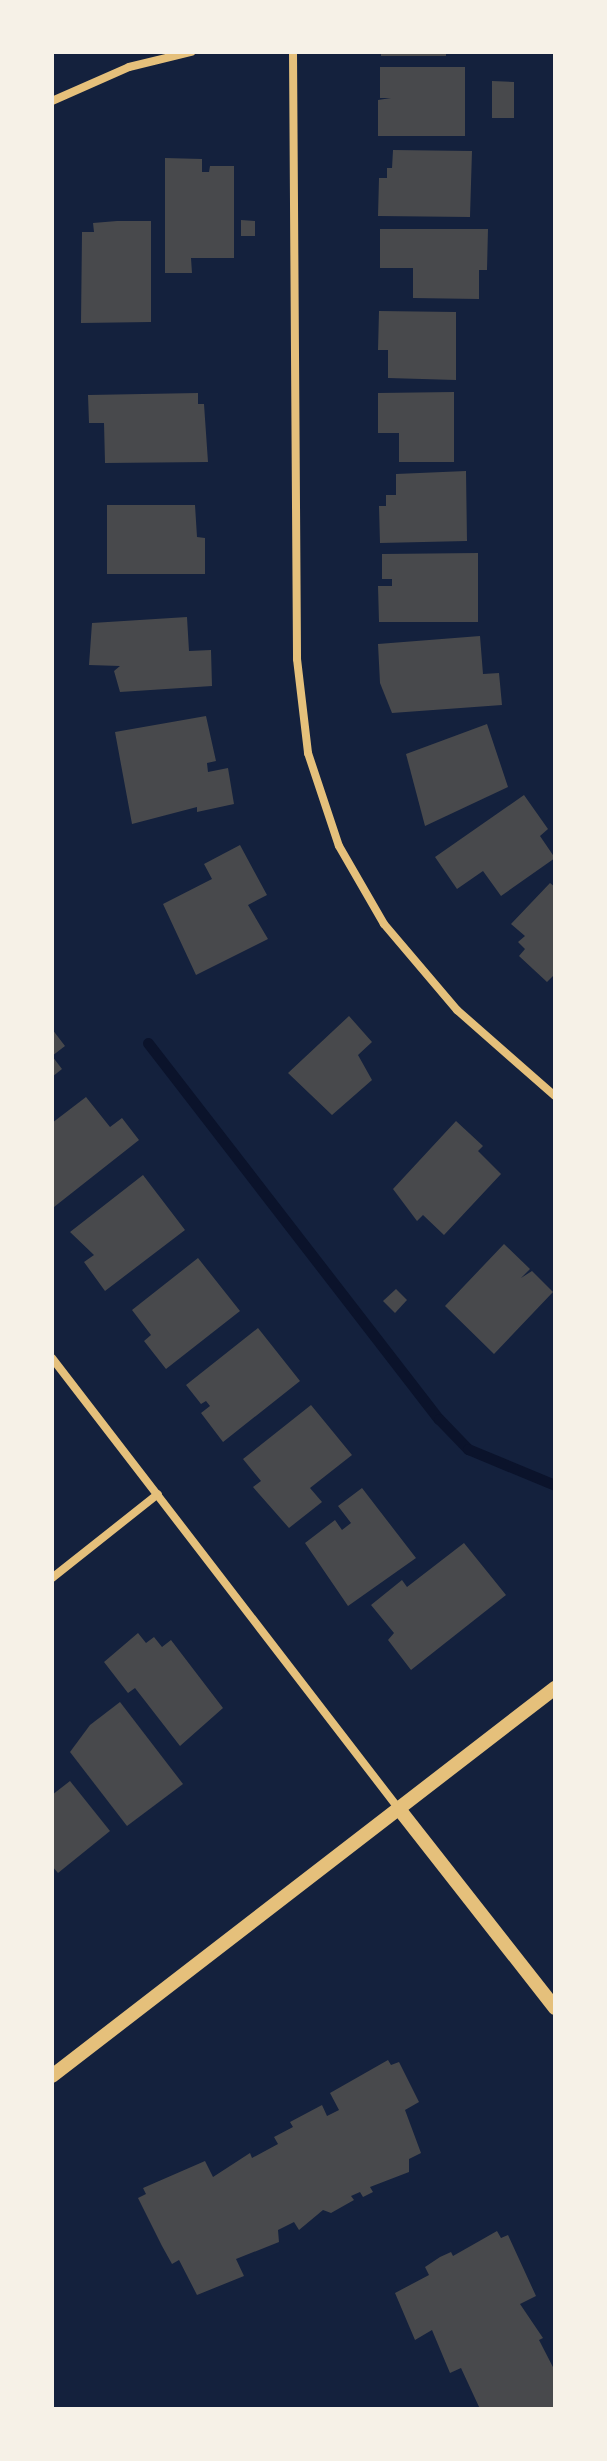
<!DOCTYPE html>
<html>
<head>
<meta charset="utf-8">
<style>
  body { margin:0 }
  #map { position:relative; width:607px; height:2461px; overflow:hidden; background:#14213d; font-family:"Roboto Condensed",sans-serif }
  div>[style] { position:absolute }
  .stream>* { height:11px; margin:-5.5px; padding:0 5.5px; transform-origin:5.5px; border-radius:5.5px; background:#0b132b }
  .building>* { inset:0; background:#48494c }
  .minor>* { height:8px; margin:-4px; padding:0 4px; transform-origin:4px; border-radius:4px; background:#e5c07b }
  .tertiary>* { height:14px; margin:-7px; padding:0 7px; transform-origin:7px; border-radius:7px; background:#e5c07b }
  span { translate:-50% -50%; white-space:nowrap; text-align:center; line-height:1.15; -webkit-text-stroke:6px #f6f1e7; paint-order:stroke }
  .frame { position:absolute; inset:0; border:54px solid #f6f1e7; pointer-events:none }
</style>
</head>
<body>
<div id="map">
  <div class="stream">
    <div style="left:148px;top:1043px;width:475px;rotate:52.3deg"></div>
    <div style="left:439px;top:1419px;width:42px;rotate:46deg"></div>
    <div style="left:468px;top:1449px;width:94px;rotate:22.5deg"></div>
  </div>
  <div class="building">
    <div style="clip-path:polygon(381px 52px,446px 52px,446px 56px,381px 56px)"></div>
    <div style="clip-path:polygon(380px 67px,465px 67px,465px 136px,378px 136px,378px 100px,391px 98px,380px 98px)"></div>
    <div style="clip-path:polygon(492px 81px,514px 82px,514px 118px,492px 118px)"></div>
    <div style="clip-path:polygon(393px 150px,472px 151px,470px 217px,378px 216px,379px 178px,387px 178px,387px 168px,392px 168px)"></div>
    <div style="clip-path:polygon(165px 158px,202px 159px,202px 172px,209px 172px,210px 166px,234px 166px,234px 258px,191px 258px,192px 273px,165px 273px)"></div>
    <div style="clip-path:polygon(241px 220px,255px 221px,255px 236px,241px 236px)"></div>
    <div style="clip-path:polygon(117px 221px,151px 221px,151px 322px,81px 323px,82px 232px,94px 232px,93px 223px)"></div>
    <div style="clip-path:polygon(380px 229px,488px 229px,487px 270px,479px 270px,479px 299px,413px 298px,413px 268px,380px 268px)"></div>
    <div style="clip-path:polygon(379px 311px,456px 312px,456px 380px,388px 378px,388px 350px,378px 350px)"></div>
    <div style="clip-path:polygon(454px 392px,454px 462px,399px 462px,399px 433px,378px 433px,378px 393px)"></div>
    <div style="clip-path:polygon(198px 393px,198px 404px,204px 404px,208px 462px,105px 463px,104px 423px,89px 423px,88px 395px)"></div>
    <div style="clip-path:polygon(466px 471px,467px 541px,380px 543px,379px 506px,386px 506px,386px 495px,396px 495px,396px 474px)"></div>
    <div style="clip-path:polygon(107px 505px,195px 505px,197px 537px,205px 538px,205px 574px,107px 574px)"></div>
    <div style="clip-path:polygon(478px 553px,478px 622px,379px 622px,378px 586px,392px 586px,392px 579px,382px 579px,382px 554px)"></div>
    <div style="clip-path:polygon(187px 617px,189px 651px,211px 650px,212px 686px,120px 692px,114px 671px,120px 666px,89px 665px,92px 623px)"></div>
    <div style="clip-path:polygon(480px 636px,483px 674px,499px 673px,502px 705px,392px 713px,380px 683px,378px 644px)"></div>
    <div style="clip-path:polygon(206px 716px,216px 761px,207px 763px,208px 772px,228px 768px,234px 804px,197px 812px,197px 807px,132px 824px,115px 732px)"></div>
    <div style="clip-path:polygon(487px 724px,508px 787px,425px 826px,406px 754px)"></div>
    <div style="clip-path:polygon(524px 795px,548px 829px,540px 836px,555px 858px,501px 896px,483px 871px,457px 889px,435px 857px)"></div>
    <div style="clip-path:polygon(240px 845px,267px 895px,248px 905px,268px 939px,196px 975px,163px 904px,212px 879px,204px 864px)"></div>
    <div style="clip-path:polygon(550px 883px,555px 887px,555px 974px,547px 982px,519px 956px,525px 949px,518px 942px,525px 936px,511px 924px)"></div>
    <div style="clip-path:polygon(349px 1016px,372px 1042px,358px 1055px,372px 1080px,332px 1115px,288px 1073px)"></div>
    <div style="clip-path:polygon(52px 1029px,65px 1046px,52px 1056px,62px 1069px,52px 1077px)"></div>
    <div style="clip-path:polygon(86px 1097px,110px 1127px,122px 1118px,139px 1140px,54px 1207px,52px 1123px)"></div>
    <div style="clip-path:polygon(456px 1121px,483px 1146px,478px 1151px,501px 1174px,444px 1235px,423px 1215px,417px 1221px,393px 1189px)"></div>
    <div style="clip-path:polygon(143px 1175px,185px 1230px,105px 1291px,84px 1262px,94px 1255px,70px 1232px)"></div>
    <div style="clip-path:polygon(504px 1244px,530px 1269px,521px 1278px,532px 1271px,553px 1292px,494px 1354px,445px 1306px)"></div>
    <div style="clip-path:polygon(198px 1258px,240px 1311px,166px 1369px,144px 1341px,151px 1335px,132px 1310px)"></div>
    <div style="clip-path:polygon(396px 1289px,407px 1300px,395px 1313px,383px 1301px)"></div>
    <div style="clip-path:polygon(258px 1328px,300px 1381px,223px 1442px,201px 1413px,210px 1406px,206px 1401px,201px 1404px,186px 1385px)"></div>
    <div style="clip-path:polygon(311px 1405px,352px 1455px,310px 1488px,322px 1502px,289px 1528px,253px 1487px,261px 1481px,243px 1459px)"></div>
    <div style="clip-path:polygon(362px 1488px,416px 1558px,348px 1606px,305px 1543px,335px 1520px,342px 1530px,351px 1523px,338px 1506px)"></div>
    <div style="clip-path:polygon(464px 1543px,506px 1595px,411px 1670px,388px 1640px,394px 1633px,371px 1605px,402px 1580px,407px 1587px)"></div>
    <div style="clip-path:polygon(138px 1633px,146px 1643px,154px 1637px,162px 1647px,171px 1640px,223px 1708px,180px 1746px,135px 1688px,128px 1693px,104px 1662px)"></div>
    <div style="clip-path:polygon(120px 1702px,183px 1784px,127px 1826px,70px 1752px,90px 1725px)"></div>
    <div style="clip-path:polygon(70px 1781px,110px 1831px,58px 1873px,52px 1866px,52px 1795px)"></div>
    <div style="clip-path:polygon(388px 2060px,391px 2065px,399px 2062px,419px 2102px,405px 2110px,421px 2153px,409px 2159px,409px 2172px,370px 2187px,373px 2192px,363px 2197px,360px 2192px,351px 2196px,354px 2200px,331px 2213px,323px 2210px,299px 2230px,294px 2222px,278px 2230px,279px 2242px,236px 2259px,244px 2276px,197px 2295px,179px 2260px,172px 2264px,162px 2246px,138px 2198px,146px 2194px,143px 2188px,205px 2161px,213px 2177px,250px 2153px,252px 2158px,278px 2144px,274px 2137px,293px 2127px,290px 2122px,322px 2105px,327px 2116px,339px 2110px,330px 2093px)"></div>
    <div style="clip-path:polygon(497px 2231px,501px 2238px,508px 2235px,536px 2296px,520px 2304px,543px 2338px,539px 2340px,555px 2371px,555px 2409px,480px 2409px,461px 2368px,450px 2373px,432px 2330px,415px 2340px,395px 2293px,429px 2275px,425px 2267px,440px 2257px,451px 2252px,453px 2256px)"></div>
  </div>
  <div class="minor">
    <div style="left:293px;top:52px;width:607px;rotate:89.62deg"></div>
    <div style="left:297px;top:659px;width:95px;rotate:83.3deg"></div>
    <div style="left:308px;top:753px;width:98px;rotate:71.6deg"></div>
    <div style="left:339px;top:846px;width:90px;rotate:60deg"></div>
    <div style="left:384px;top:924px;width:113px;rotate:49.7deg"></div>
    <div style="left:457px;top:1010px;width:130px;rotate:41.3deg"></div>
    <div style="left:52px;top:101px;width:84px;rotate:-23.8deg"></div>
    <div style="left:129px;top:67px;width:64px;rotate:-13.6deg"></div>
    <div style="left:52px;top:1358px;width:569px;rotate:52.43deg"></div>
    <div style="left:52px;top:1578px;width:135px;rotate:-38.4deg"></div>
  </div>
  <div class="tertiary">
    <div style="left:399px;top:1809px;width:253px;rotate:51.9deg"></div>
    <div style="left:52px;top:2076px;width:635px;rotate:-37.65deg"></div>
  </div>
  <div class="frame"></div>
</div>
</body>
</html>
